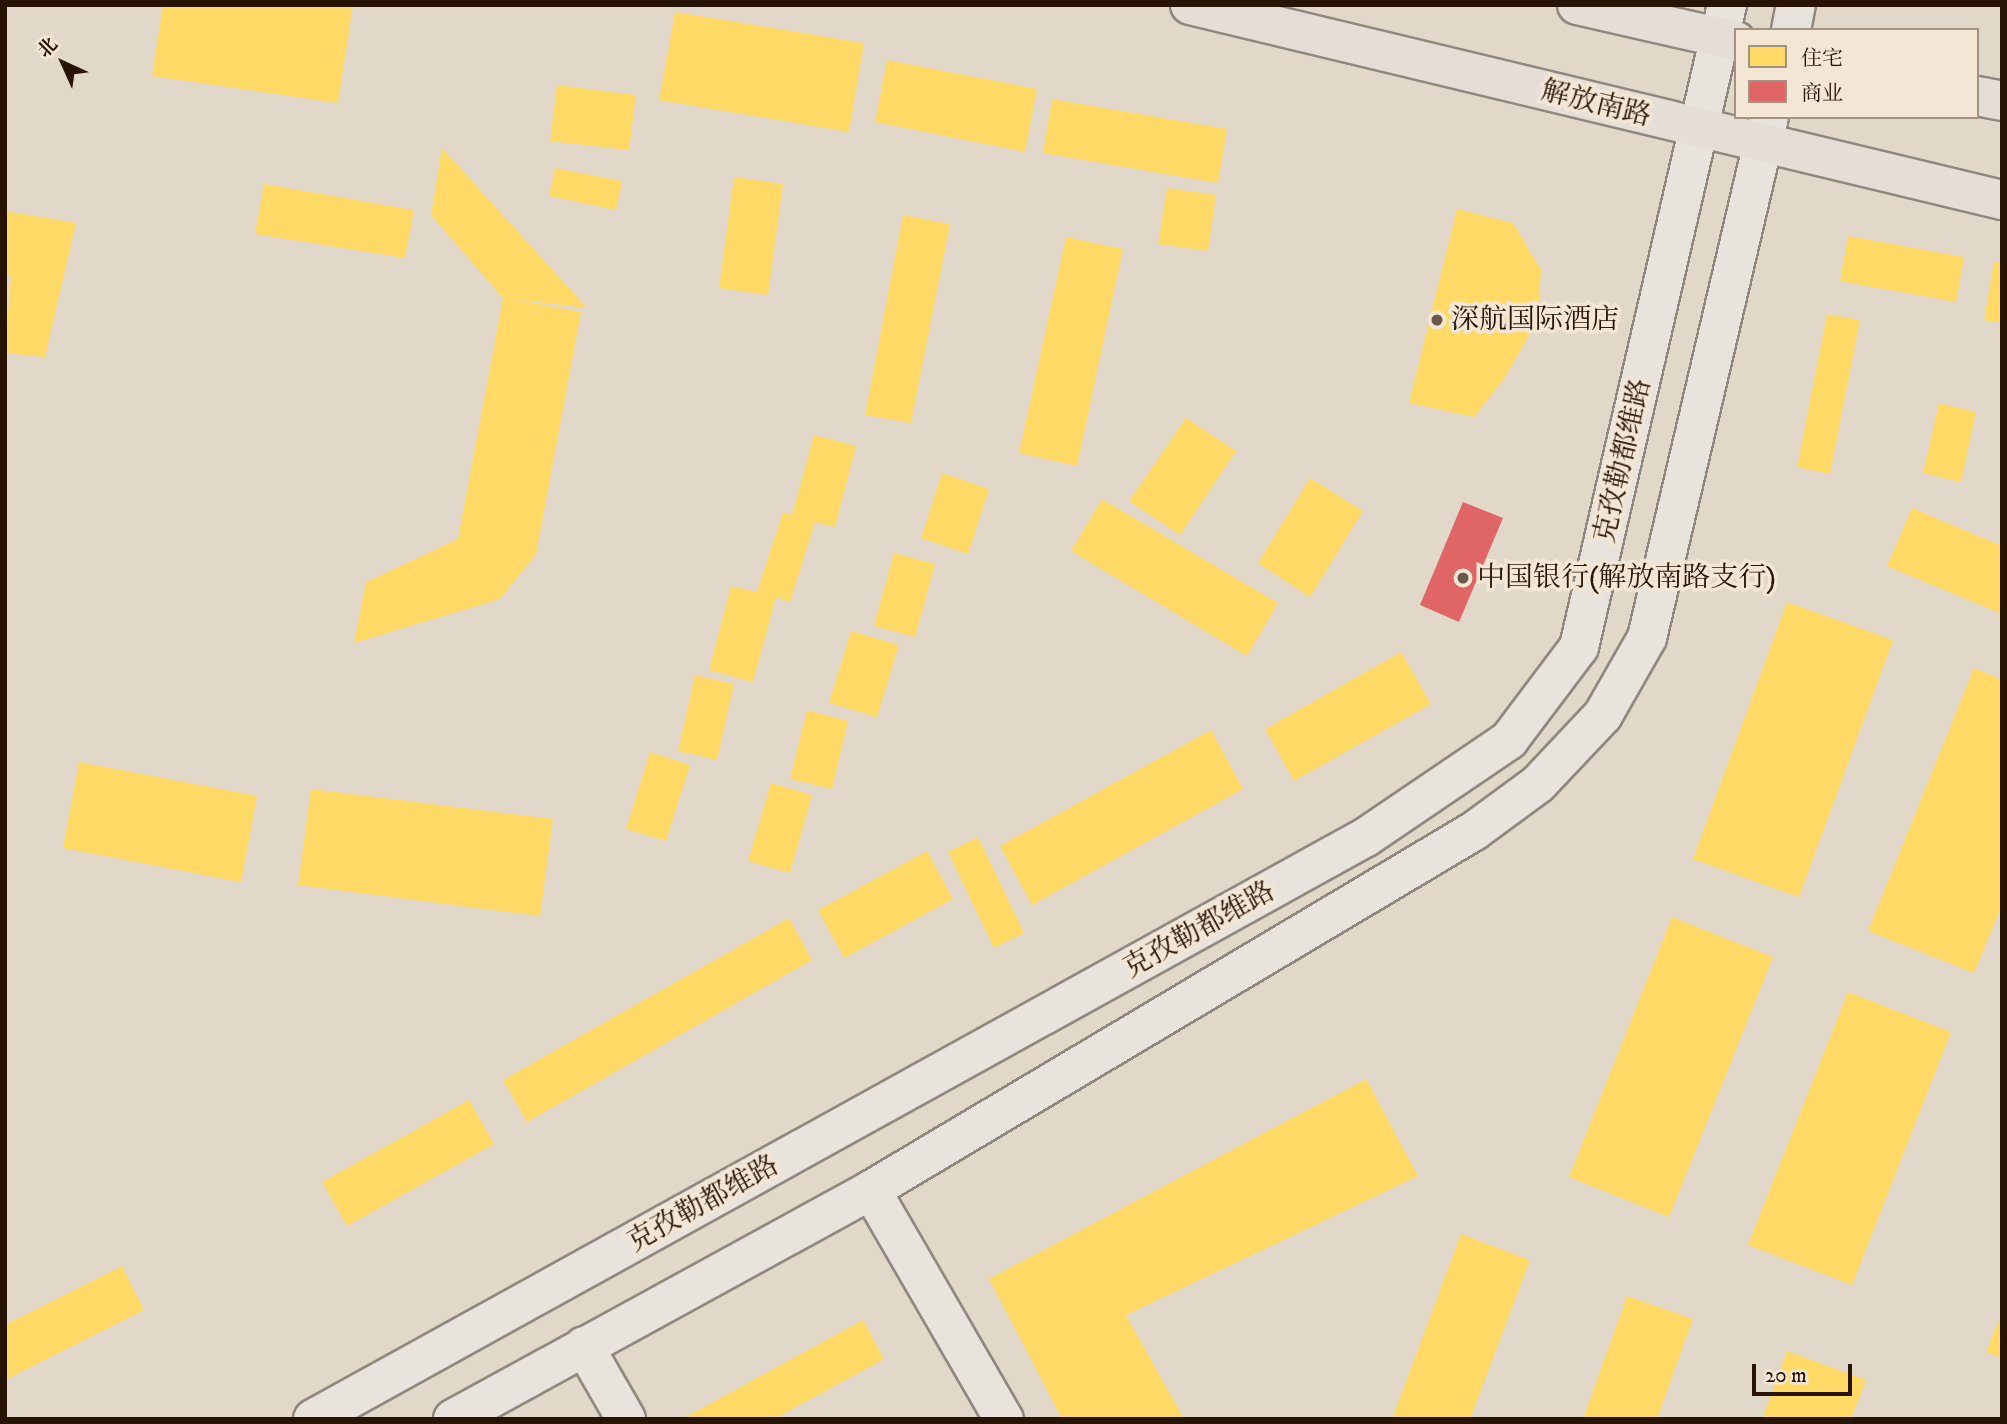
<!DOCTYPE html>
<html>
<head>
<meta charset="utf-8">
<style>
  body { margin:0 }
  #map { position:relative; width:2007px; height:1424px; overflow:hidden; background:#e2d8ca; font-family:"IM FELL DW Pica","Noto Serif SC",serif }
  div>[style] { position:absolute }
  .homes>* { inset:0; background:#ffd966 }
  .shops>* { inset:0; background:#e06666 }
  .roads { filter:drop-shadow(2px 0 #90877e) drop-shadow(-2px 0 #90877e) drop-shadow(0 2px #90877e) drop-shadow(0 -2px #90877e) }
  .minor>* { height:38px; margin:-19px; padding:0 19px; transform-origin:19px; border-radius:19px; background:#e8e3dc }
  .secondary>* { height:38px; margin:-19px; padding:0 19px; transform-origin:19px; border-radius:19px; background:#e8e3dc }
  .primary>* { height:38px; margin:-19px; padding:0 19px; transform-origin:19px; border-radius:19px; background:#e5ded6 }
  .dots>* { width:19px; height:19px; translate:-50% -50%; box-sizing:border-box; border:4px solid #f3e6d5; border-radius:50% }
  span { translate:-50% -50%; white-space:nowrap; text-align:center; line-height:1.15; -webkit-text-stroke:7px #f3e6d5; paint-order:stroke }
  .street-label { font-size:28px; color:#271404 }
  .poi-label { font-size:28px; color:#271404 }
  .left { translate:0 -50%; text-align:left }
  .frame { position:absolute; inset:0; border:7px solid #271404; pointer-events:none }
  .legend { position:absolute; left:1734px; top:28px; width:245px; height:91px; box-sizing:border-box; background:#f3e6d5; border:2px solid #a19281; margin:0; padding:9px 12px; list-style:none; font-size:21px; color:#271404 }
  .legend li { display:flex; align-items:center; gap:14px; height:35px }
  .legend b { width:35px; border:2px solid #a19281 }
  .north { position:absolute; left:28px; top:28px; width:70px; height:70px; -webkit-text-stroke:5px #f3e6d5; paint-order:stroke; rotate:315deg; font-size:19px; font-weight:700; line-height:28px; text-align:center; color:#271404 }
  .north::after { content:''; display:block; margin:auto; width:24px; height:32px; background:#271404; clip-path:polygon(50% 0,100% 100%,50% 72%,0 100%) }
  .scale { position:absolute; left:1752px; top:1364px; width:100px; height:32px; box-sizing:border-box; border:4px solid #271404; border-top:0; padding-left:9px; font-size:21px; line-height:24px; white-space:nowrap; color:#271404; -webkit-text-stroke:5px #f3e6d5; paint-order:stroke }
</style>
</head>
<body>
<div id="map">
  <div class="homes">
    <div style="clip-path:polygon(163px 5px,353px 5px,338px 103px,152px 76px)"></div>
    <div style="clip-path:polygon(675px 12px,864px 43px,849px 132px,659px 100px)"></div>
    <div style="clip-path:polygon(887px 60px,1037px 89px,1025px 152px,875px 122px)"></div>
    <div style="clip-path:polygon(557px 85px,636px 95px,629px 150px,550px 141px)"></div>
    <div style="clip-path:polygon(1052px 99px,1227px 129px,1218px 183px,1043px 153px)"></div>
    <div style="clip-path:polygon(442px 148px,587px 308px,513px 299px,581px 312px,536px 554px,500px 599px,354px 643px,366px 582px,458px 539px,503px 298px,431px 215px)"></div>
    <div style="clip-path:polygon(555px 168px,622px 181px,616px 210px,549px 196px)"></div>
    <div style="clip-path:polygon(734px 177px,783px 184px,768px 295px,719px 288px)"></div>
    <div style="clip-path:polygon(264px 184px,414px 210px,405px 258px,255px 234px)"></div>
    <div style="clip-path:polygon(1167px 188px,1216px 195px,1208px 251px,1158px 244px)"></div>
    <div style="clip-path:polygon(1457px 209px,1513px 223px,1541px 270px,1538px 320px,1504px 379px,1474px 417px,1409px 403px)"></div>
    <div style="clip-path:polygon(5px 211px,76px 223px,45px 357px,5px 353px,11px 275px,5px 274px)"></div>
    <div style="clip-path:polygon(903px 215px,950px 224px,911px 423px,865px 415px)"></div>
    <div style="clip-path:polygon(1848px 236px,1964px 257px,1956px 302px,1840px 281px)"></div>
    <div style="clip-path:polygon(1066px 237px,1123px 249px,1077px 466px,1019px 453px)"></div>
    <div style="clip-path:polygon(1994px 262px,2002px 263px,2002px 323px,1984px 320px)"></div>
    <div style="clip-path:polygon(1827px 314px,1860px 320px,1830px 474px,1797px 467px)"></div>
    <div style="clip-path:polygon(1939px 403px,1976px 412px,1961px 482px,1923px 473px)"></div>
    <div style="clip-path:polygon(1186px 418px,1236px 451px,1180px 535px,1129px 501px)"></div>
    <div style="clip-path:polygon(814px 435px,856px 446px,835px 527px,815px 522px,790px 602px,776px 597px,753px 682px,709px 670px,731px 586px,757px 592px,783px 512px,792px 515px)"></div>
    <div style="clip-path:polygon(942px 473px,989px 489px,968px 554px,921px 538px)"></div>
    <div style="clip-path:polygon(1310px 478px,1363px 511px,1310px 597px,1258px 563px)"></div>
    <div style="clip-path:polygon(1102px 499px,1278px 603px,1247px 656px,1071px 551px)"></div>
    <div style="clip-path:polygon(1912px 508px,2002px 546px,2002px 614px,1887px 566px)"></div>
    <div style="clip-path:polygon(894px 553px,935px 564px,915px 637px,874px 626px)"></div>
    <div style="clip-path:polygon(1787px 602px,1893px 640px,1799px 897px,1693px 859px)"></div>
    <div style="clip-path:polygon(851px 631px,899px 645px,877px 717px,829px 703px)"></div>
    <div style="clip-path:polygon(1401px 652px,1431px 704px,1294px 781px,1265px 729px)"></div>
    <div style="clip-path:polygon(1974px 668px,2002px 680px,2002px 905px,1974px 973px,1868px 931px)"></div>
    <div style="clip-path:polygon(695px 675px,734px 684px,717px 760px,678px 751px)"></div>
    <div style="clip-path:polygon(807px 710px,848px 721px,832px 789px,790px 779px)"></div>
    <div style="clip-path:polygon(1211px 730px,1243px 789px,1032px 905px,1000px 846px)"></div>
    <div style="clip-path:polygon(650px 752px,690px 765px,666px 841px,626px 829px)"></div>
    <div style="clip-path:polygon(79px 762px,257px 796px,241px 882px,63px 848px)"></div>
    <div style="clip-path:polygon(771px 783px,812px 795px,790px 873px,748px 861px)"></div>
    <div style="clip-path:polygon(311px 789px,553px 819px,540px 916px,298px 885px)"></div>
    <div style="clip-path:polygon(978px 837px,1024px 933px,994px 948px,948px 852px)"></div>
    <div style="clip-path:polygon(927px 851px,953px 899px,844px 958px,818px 910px)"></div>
    <div style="clip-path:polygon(1672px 917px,1773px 957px,1669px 1217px,1569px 1177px)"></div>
    <div style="clip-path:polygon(789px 918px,812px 960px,527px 1122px,503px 1080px)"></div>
    <div style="clip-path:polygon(1848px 992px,1951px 1032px,1852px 1285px,1748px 1245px)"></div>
    <div style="clip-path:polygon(1366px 1079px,1418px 1176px,1126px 1315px,1184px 1419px,1062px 1419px,989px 1279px)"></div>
    <div style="clip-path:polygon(469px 1100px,494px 1144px,347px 1226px,322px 1182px)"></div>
    <div style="clip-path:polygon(1461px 1234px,1530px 1260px,1470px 1419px,1392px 1419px)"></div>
    <div style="clip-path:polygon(122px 1266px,144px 1310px,5px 1380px,5px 1325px)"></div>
    <div style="clip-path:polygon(1627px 1296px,1693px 1319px,1657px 1419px,1583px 1419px)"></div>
    <div style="clip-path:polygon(2002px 1312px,2002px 1358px,1986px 1352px)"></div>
    <div style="clip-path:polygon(863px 1320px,884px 1359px,774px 1419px,682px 1419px)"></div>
    <div style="clip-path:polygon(1787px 1351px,1866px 1380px,1851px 1419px,1762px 1419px)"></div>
  </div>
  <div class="shops">
    <div style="clip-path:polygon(1463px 502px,1503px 518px,1459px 622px,1420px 605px)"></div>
  </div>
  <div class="roads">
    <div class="minor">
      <div style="left:871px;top:1190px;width:265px;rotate:59.9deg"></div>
      <div style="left:584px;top:1346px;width:84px;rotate:60.1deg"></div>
    </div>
    <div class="secondary">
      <div style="left:1791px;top:30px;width:25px;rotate:-79deg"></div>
      <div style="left:313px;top:1419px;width:1203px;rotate:-28.93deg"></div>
      <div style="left:1366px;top:837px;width:173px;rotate:-34.1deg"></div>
      <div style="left:1509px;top:740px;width:116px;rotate:-53deg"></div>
      <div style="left:1579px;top:647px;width:659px;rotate:-77.02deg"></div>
      <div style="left:453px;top:1419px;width:477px;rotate:-28.7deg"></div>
      <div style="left:871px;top:1190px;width:702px;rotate:-30.77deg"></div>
      <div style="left:1474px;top:831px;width:79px;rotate:-36.3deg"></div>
      <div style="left:1538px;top:784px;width:95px;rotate:-46.7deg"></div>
      <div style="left:1603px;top:715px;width:89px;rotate:-60.3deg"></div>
      <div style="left:1647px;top:638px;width:535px;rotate:-76.82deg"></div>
    </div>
    <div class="primary">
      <div style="left:1190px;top:5px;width:835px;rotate:13.5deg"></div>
      <div style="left:1577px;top:5px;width:163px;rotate:12.8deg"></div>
      <div style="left:1977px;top:96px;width:25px;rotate:11deg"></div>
    </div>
  </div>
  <div class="dots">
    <div style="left:1437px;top:320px;background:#685949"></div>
    <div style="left:1463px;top:578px;background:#685949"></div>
  </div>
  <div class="street-label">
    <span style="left:1596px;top:104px;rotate:14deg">解放南路</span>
    <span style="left:1623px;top:461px;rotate:-77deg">克孜勒都维路</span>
    <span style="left:1199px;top:930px;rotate:-29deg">克孜勒都维路</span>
    <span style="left:703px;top:1204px;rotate:-29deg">克孜勒都维路</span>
  </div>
  <div class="poi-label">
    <span class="left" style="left:1451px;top:320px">深航国际酒店</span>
    <span class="left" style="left:1477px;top:578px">中国银行(解放南路支行)</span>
  </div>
  <div class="frame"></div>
  <ul class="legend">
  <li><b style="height:19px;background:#ffd966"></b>住宅</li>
  <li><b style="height:19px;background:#e06666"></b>商业</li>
  </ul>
  <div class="north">北</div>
  <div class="scale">20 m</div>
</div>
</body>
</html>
